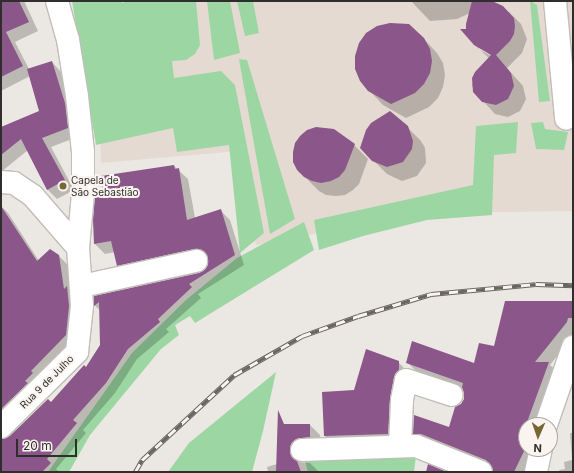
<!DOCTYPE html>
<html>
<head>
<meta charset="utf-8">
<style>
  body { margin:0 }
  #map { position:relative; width:574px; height:473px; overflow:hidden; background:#ebe7e2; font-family:Inter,sans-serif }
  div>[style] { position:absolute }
  .built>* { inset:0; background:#e5dad1 }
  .green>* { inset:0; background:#9cd7a3 }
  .shadow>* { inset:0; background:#0003 }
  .building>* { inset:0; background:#8b568a }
  .roads { filter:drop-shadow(1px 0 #c1bdb9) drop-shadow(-1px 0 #c1bdb9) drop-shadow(0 1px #c1bdb9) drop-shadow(0 -1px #c1bdb9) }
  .minor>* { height:22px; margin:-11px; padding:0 11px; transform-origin:11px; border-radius:11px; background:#fff }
  .rail>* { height:4.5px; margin-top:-2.25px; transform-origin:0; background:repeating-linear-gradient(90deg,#f9f4f0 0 9px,#686663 0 18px); box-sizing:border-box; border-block:1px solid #686663 }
  .dots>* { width:11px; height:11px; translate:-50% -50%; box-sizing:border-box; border:2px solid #f9f4f0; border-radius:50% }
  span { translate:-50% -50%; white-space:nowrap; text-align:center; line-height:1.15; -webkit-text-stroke:4px #f9f4f0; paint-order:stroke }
  .poi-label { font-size:10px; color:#302e2d }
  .left { translate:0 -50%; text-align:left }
  .street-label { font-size:10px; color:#302e2d }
  .frame { position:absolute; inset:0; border:2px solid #302e2d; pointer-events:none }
  .north { position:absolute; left:518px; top:417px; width:40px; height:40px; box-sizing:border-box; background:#f9f4f0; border:1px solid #a9a5a2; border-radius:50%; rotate:182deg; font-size:11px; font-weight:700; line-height:16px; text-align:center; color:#302e2d }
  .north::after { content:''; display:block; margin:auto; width:14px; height:18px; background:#786634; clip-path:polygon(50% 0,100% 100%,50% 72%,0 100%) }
  .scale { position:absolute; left:16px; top:439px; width:61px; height:18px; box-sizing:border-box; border:2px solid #302e2d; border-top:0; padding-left:5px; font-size:12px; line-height:14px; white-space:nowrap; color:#302e2d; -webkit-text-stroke:3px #f9f4f0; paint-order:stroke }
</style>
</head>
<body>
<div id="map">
  <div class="built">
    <div style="clip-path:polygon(95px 1px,573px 1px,573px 211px,425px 213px,256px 245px,239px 151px,101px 163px)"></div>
  </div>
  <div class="green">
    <div style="clip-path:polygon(72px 1px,119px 1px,123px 3px,127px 1px,196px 1px,200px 45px,195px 54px,186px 60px,172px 61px,174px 78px,221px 71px,235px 85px,264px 233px,240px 253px,229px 145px,177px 152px,173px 128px,96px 145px)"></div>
    <div style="clip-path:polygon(207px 1px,230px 1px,240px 53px,214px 60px)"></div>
    <div style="clip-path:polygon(237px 1px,253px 1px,259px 33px,245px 36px)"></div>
    <div style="clip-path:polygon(530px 1px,537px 5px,550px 101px,539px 102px)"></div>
    <div style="clip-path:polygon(239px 59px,247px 60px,295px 219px,270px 234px)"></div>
    <div style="clip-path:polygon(518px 122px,516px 153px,494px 155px,492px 215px,427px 220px,363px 236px,319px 250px,314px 220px,473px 185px,476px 126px)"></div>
    <div style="clip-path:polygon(543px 122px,545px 129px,568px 132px,564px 150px,536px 149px,531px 123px)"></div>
    <div style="clip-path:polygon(304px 222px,314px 250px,195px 323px,190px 316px,175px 325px,179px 335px,161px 349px,90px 435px,69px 472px,48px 472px,132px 353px,186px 300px,237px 258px)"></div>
    <div style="clip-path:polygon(276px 372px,263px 431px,252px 472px,168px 472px,189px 443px)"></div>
    <div style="clip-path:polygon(416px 456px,414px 472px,308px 472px,305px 461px)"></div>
  </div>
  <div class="shadow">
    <div style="clip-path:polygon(1px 1px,24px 1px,38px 31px,15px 42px,29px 69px,52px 62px,61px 72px,75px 114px,77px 137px,51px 147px,74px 190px,57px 199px,47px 189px,28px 150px,1px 172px,1px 128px,40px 112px,30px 76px,1px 91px)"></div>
    <div style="clip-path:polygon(411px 1px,480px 1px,495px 3px,509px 12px,521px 24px,527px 39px,522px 53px,507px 68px,523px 86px,526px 99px,520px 111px,508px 117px,495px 114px,474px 91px,472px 85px,476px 72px,489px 58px,480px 50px,495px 58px,496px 57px,479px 47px,479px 49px,475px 45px,470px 13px,457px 19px,430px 21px)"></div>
    <div style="clip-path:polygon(423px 38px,437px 53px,443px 63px,445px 75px,443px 87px,438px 98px,429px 107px,406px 118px,383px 105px,369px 90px)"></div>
    <div style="clip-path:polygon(407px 127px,421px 141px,425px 148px,426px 163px,417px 176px,402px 181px,387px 174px,373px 160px)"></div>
    <div style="clip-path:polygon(316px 128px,333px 130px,354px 145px,368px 159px,359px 184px,353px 190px,345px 195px,336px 196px,326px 195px,319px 191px,304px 176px)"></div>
    <div style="clip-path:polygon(174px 166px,188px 179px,195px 218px,220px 210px,230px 220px,244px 265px,198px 294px,201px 298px,166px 329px,169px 332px,137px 359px,115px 393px,83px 430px,86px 433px,56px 469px,59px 472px,1px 472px,1px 444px,48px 400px,51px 403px,86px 368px,101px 345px,100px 310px,95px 306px,95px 297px,199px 274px,205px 271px,209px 265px,209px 258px,204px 258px,127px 275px,118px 265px,115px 252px,105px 254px,95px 244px,94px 220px,106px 198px)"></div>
    <div style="clip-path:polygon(1px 206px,8px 213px,39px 261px,59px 256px,69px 266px,76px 345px,1px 423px)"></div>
    <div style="clip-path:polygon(573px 302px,573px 336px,550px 365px,558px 372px,540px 425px,526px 425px,526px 449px,543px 449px,528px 472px,499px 472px,431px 444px,424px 443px,414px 433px,450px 428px,465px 400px,464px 389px,417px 372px,407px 362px,475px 365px,495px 347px)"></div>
    <div style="clip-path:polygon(398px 362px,408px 372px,397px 444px,335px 446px,325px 436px,323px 393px,355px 391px)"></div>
    <div style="clip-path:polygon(278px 425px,310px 425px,320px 435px,320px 447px,301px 454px,299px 460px,299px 462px,310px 463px,319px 472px,268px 472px,267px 467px,277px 464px)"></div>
    <div style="clip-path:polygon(570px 433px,573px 433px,573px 472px,560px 472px,559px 470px,565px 469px,564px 462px,572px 460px)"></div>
  </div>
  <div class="building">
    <div style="clip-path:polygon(1px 1px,19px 1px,29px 22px,6px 32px,23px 66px,1px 77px)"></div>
    <div style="clip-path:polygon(472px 1px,492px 1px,503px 6px,514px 18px,515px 26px,514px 34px,510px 41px,496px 55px,511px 73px,514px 86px,508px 99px,496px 105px,482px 102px,473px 92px,472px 78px,475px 72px,491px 55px,474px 45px,460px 29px,466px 29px,466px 24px)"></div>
    <div style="clip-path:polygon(390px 23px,409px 24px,424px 38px,430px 49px,432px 61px,430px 73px,424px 84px,415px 93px,391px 104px,368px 91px,360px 81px,355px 69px,355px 56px,359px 43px,366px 33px,377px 26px)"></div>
    <div style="clip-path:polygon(52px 61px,65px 103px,68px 128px,42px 138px,65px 180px,47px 190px,21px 139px,1px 155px,1px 127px,39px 111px,27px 69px)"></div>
    <div style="clip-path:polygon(390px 111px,408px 126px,413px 141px,412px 149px,403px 162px,387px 167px,372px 161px,360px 148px,366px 130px,371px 123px)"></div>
    <div style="clip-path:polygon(316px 127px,334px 129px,355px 144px,345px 170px,339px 177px,331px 181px,321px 183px,312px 181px,304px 177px,297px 170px,293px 162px,293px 152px,295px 143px,300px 136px,307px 130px)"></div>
    <div style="clip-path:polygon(174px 165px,175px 169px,179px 168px,187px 220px,221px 209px,235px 255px,189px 284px,192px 287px,158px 319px,160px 322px,128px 349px,106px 383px,73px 420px,77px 423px,47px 459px,51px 463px,42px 472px,1px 472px,1px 439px,10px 436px,48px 399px,51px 402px,84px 365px,86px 367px,100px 345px,99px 302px,94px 306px,94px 296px,199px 273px,204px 270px,208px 265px,208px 259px,205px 253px,200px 249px,194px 249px,117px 266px,111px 241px,94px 244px,93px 220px,95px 197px,104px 197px,101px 176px)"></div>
    <div style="clip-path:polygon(1px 206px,37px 261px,50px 249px,59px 255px,64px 289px,67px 286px,69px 306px,66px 335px,31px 371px,33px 373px,25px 381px,28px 383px,1px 409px)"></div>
    <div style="clip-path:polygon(505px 301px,573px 301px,573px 318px,568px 318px,567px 322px,535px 362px,549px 362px,526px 425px,526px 447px,514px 472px,493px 472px,491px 465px,486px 460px,421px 434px,413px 434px,414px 415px,449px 427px,455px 407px,461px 404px,464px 399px,464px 393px,462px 387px,463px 383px,406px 363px,412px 341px,474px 363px,479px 343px,494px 346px)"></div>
    <div style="clip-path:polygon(366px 349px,399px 361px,399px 370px,394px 378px,390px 398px,388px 434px,324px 436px,322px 392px,354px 390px)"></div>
    <div style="clip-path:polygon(278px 410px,284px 424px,310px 424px,310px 437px,296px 439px,291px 444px,290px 450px,292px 457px,297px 461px,301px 472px,276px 472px)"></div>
    <div style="clip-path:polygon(428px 464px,447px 472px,426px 472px)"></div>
  </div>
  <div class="roads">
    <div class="minor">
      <div style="left:555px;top:1px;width:118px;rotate:84.6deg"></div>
      <div style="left:1px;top:182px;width:13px;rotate:4deg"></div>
      <div style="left:14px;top:183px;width:23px;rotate:34deg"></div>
      <div style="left:33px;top:196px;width:69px;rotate:49.1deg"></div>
      <div style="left:82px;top:286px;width:117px;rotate:-12.4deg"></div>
      <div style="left:546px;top:425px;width:83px;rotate:-70.9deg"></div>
      <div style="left:1px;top:427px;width:107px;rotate:-44.6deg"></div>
      <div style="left:77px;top:352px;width:46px;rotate:-83.8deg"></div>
      <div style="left:82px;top:306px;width:58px;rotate:-93.9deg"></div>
      <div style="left:78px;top:248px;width:55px;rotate:-84.8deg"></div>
      <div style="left:83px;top:193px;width:41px;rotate:-90deg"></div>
      <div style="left:83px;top:152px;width:56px;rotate:-96.1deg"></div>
      <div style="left:77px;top:96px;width:57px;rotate:-99.1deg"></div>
      <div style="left:68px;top:40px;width:41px;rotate:-105.8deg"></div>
      <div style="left:400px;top:446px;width:46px;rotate:-87.5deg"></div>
      <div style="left:402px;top:400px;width:20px;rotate:-79deg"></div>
      <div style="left:406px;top:380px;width:48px;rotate:18.1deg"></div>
      <div style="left:302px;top:450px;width:114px;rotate:-2deg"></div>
      <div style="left:416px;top:446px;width:70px;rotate:21.8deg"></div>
      <div style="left:536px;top:472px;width:24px;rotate:-78deg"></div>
    </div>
  </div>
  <div class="rail">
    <div style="left:135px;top:472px;width:14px;rotate:-60deg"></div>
    <div style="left:142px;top:460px;width:125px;rotate:-42.7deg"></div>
    <div style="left:234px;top:375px;width:78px;rotate:-29.8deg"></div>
    <div style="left:302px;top:336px;width:59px;rotate:-19.7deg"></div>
    <div style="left:358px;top:316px;width:76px;rotate:-16.8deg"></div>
    <div style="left:431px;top:294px;width:105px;rotate:-5.4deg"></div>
    <div style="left:536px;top:284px;width:37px;rotate:2deg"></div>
  </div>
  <div class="dots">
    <div style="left:63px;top:186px;background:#786634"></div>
  </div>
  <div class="poi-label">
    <span class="left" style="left:71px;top:186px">Capela de<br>São Sebastião</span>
  </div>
  <div class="street-label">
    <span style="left:47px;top:382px;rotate:-45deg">Rua 9 de Julho</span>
  </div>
  <div class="frame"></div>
  <div class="north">N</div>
  <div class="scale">20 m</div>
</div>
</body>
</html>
